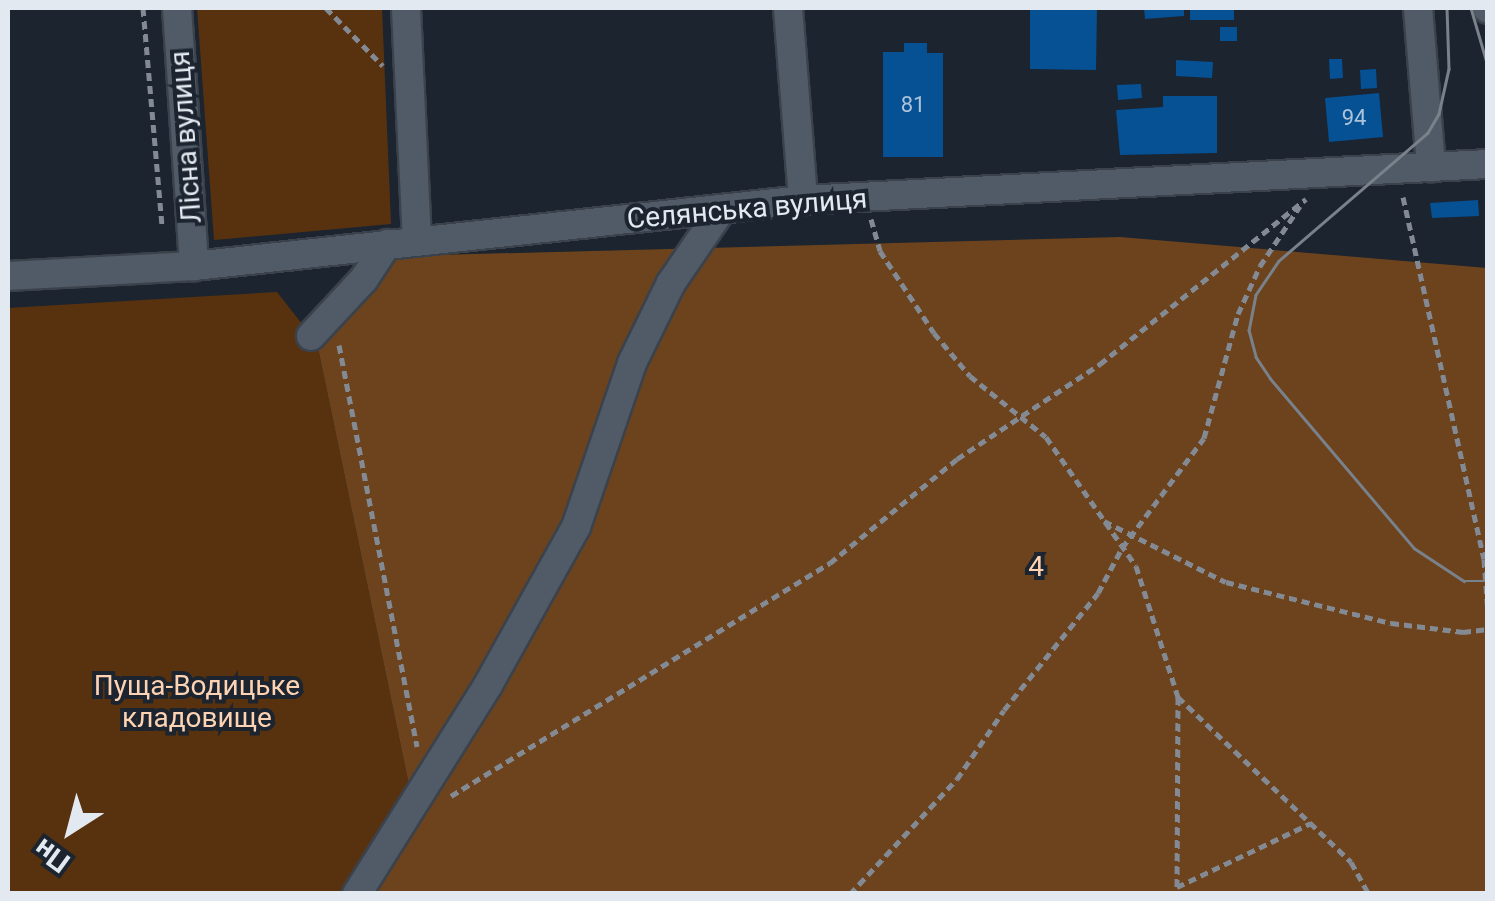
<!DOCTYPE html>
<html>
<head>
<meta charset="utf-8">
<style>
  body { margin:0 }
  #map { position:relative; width:1495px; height:901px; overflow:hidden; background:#1b242f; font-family:Roboto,sans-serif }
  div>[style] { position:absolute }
  .green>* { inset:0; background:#58320e }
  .forest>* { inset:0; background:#6c431d }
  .building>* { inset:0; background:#065094 }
  .path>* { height:5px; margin-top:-2.5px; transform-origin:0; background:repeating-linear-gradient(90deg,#838a93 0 8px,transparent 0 13px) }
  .roads { filter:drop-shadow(2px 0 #3b424b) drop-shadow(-2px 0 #3b424b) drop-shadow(0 2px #3b424b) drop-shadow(0 -2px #3b424b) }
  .minor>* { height:28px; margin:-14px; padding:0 14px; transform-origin:14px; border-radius:14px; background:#505b67 }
  .tram>* { height:2.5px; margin:-1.25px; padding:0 1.25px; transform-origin:1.25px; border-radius:1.25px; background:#79818a }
  span { translate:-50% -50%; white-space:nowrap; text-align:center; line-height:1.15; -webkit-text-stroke:8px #1b242f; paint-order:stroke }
  .number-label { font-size:22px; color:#acc3d9 }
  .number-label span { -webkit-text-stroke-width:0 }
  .street-label { font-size:28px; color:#e3e9f0 }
  .park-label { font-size:28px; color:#fdd3b3 }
  .frame { position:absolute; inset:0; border:10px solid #e3e9f0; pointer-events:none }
  .north { position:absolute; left:20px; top:781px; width:100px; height:100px; -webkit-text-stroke:8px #1b242f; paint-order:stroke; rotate:216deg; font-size:28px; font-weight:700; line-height:40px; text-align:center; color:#e3e9f0 }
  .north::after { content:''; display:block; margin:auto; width:35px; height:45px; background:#e3e9f0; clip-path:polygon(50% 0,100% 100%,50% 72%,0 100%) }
</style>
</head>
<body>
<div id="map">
  <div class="green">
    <div style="clip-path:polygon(197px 8px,382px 8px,391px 224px,214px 240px)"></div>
    <div style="clip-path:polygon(277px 292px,317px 343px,409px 785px,343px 893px,8px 894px,8px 308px)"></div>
  </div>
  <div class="forest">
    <div style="clip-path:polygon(1120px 237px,1487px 268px,1487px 893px,343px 893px,409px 785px,317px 343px,399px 256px)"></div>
  </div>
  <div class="building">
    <div style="clip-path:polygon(1030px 8px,1097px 8px,1096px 70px,1030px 69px)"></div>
    <div style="clip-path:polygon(1144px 8px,1184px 8px,1184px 16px,1145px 19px)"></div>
    <div style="clip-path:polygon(1190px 8px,1234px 8px,1234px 20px,1190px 20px)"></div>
    <div style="clip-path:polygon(1220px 27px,1237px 27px,1237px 41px,1220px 41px)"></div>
    <div style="clip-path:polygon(904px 43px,927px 43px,927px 53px,943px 53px,943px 157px,883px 157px,883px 52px,904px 52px)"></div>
    <div style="clip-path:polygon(1329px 59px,1342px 59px,1343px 78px,1330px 79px)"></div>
    <div style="clip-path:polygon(1176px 60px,1213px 62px,1212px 78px,1176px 76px)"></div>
    <div style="clip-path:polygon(1376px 69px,1377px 88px,1361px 89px,1360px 70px)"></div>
    <div style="clip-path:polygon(1141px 84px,1142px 98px,1118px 100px,1117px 85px)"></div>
    <div style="clip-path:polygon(1379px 93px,1383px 137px,1329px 142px,1325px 98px)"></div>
    <div style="clip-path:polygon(1163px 96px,1217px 96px,1217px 153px,1120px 155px,1116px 110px,1163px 107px)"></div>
    <div style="clip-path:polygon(1478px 200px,1479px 216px,1432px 218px,1430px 203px)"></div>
  </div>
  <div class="path">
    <div style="left:143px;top:8px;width:217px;rotate:85deg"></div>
    <div style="left:326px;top:8px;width:81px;rotate:45.5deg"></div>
    <div style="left:1403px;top:197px;width:371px;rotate:77.4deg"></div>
    <div style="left:1484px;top:559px;width:54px;rotate:85.8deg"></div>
    <div style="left:871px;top:219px;width:33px;rotate:74deg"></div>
    <div style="left:880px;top:251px;width:98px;rotate:56.6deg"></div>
    <div style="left:934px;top:333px;width:56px;rotate:50.1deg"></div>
    <div style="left:970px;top:376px;width:97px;rotate:38.8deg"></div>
    <div style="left:1046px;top:437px;width:157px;rotate:55.1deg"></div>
    <div style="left:1136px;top:566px;width:138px;rotate:72.2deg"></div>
    <div style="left:1178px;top:697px;width:190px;rotate:90.3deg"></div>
    <div style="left:1177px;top:887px;width:148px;rotate:-25.5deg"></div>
    <div style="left:339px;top:345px;width:409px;rotate:79deg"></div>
    <div style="left:1104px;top:521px;width:136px;rotate:26.6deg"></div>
    <div style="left:1226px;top:582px;width:170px;rotate:14deg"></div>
    <div style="left:1391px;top:623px;width:73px;rotate:7.1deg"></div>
    <div style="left:1463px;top:632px;width:25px;rotate:-7deg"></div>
    <div style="left:1178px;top:697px;width:239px;rotate:43.6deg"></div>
    <div style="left:1351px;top:862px;width:37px;rotate:61deg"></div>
    <div style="left:451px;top:796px;width:445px;rotate:-31.6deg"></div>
    <div style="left:830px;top:563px;width:164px;rotate:-39.3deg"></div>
    <div style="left:957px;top:459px;width:172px;rotate:-33.6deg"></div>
    <div style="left:1100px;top:364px;width:264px;rotate:-38.7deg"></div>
    <div style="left:850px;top:894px;width:157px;rotate:-47.1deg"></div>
    <div style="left:957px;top:779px;width:83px;rotate:-55.7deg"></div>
    <div style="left:1004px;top:710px;width:150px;rotate:-51.2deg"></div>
    <div style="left:1098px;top:593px;width:51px;rotate:-61.9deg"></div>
    <div style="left:1122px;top:548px;width:137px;rotate:-53.3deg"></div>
    <div style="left:1204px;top:438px;width:129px;rotate:-74.7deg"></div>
    <div style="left:1238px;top:314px;width:53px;rotate:-65.4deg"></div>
    <div style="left:1260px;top:266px;width:72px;rotate:-56.3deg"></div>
  </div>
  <div class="roads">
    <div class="minor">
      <div style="left:177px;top:8px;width:259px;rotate:86.2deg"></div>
      <div style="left:406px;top:8px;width:233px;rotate:87.3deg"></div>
      <div style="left:788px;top:8px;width:193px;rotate:85.5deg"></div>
      <div style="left:1418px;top:8px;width:160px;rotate:85.3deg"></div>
      <div style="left:1487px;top:8px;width:1px;rotate:45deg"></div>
      <div style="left:8px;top:276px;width:186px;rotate:-3.1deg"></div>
      <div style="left:194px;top:266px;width:613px;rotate:-6.19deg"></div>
      <div style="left:803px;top:200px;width:686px;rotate:-3.01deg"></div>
      <div style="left:311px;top:336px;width:78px;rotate:-47.1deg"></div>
      <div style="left:364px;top:279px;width:42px;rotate:-56.7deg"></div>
      <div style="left:357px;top:894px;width:247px;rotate:-57.9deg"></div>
      <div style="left:488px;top:685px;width:181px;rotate:-60.9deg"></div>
      <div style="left:576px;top:527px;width:173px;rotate:-71.1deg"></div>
      <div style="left:632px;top:363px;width:89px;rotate:-64deg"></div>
      <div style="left:671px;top:283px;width:88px;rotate:-55.6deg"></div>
    </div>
  </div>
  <div class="tram">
    <div style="left:1447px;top:8px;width:61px;rotate:88.1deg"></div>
    <div style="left:1449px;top:69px;width:46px;rotate:102.5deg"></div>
    <div style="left:1439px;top:114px;width:22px;rotate:120deg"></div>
    <div style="left:1428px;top:133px;width:196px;rotate:139.3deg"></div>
    <div style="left:1279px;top:261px;width:41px;rotate:124.1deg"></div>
    <div style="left:1256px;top:295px;width:36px;rotate:101deg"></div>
    <div style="left:1249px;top:330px;width:28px;rotate:75deg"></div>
    <div style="left:1256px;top:357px;width:25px;rotate:56deg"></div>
    <div style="left:1270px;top:378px;width:223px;rotate:49.7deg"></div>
    <div style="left:1414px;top:548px;width:60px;rotate:33.4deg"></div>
    <div style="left:1464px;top:581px;width:24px"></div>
    <div style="left:1471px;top:8px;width:60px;rotate:73.7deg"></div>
  </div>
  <div class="number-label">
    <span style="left:913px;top:105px">81</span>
    <span style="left:1354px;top:118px">94</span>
  </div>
  <div class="street-label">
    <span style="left:186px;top:137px;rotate:-94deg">Лісна вулиця</span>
    <span style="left:747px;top:209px;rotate:-5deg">Селянська вулиця</span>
  </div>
  <div class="park-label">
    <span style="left:1036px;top:567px">4</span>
    <span style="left:197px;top:702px">Пуща-Водицьке<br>кладовище</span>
  </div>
  <div class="frame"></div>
  <div class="north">Пн</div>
</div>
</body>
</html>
